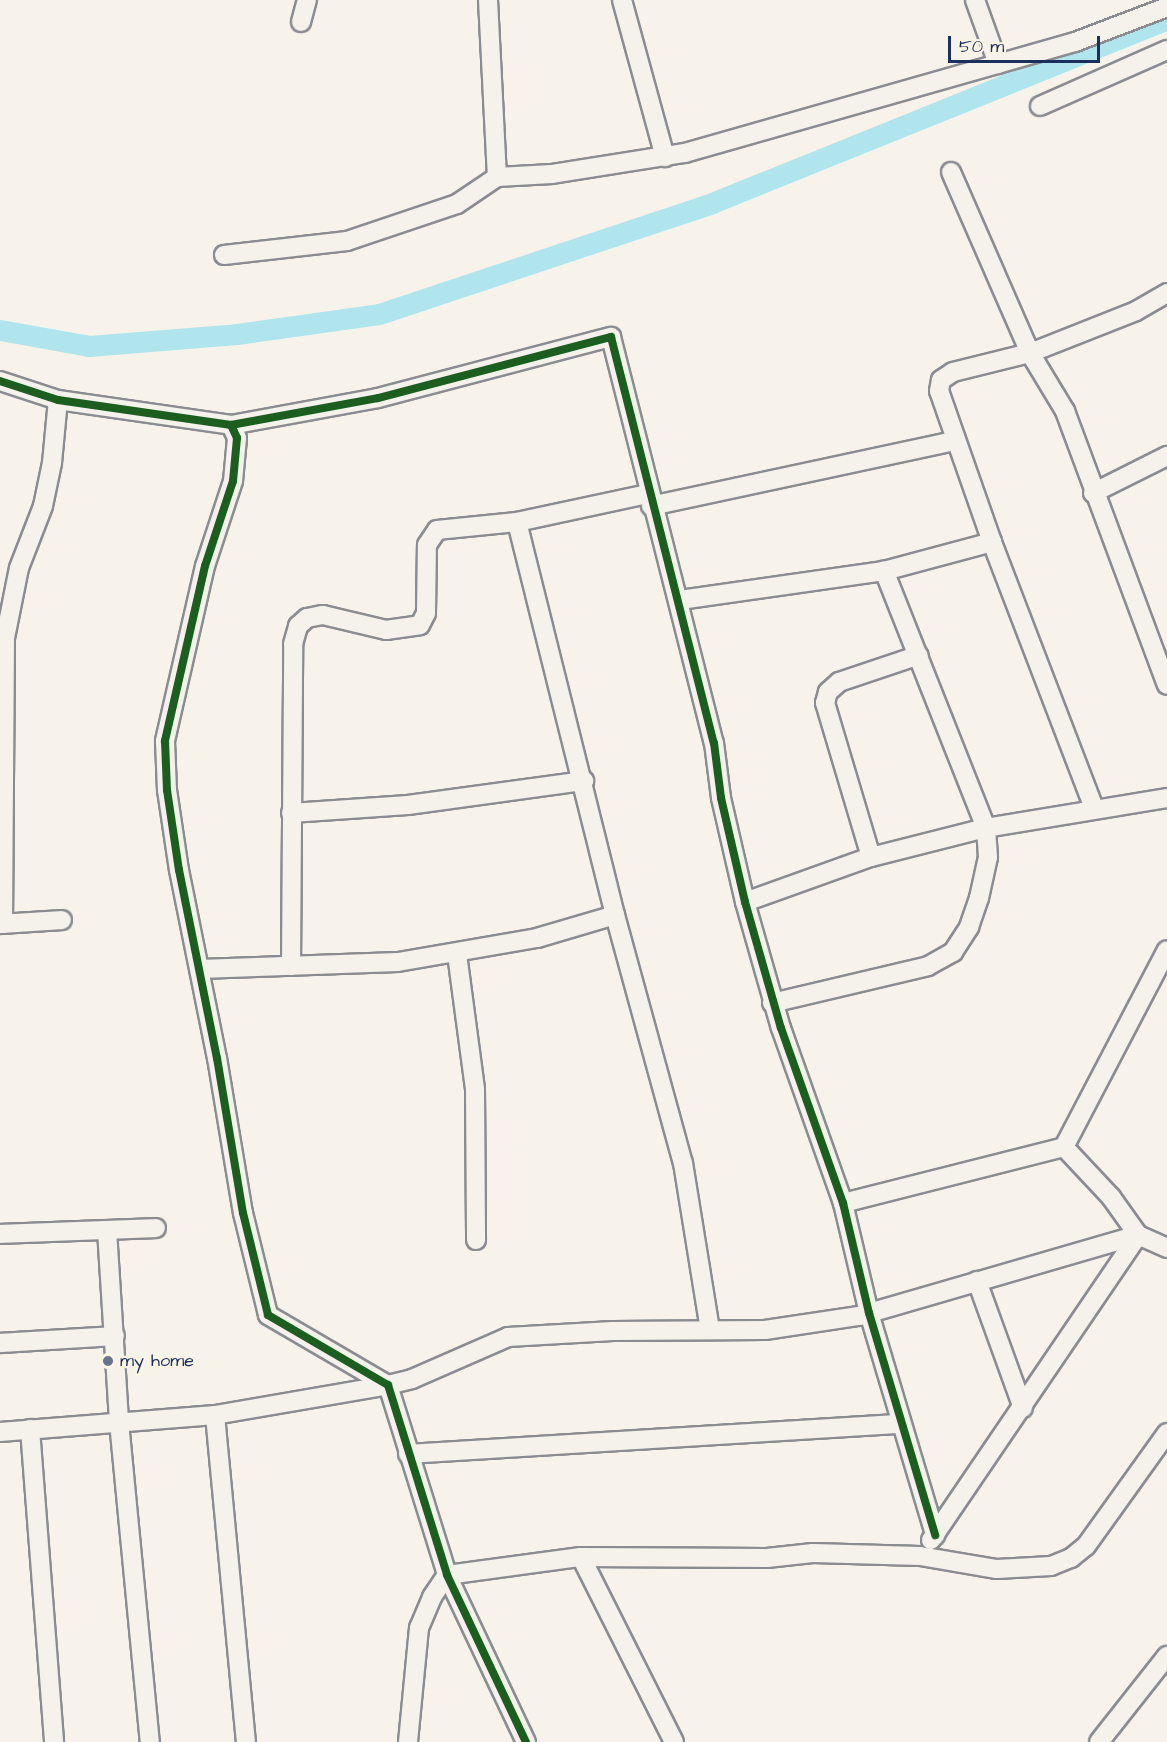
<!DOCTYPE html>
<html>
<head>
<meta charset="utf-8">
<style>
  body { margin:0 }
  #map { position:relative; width:1167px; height:1742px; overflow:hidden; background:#f7f3ea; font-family:"Architects Daughter",sans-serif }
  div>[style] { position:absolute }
  .canal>* { height:21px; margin:-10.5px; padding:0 10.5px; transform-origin:10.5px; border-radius:10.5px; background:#b0e5ee }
  .roads { filter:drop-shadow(2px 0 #8a8c91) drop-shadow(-2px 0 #8a8c91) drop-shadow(0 2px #8a8c91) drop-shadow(0 -2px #8a8c91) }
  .street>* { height:18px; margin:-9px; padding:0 9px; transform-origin:9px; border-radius:9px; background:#f5f2ec }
  .cycleway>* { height:8px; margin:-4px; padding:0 4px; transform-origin:4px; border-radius:4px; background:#1b5e20 }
  .dots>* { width:16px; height:16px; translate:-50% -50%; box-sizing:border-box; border:3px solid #fcf5e5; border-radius:50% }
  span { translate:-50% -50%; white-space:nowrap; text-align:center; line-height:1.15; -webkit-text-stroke:4.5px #fcf5e5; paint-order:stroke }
  .poi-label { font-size:18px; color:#1b2f5e }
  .left { translate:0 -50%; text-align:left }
  .scale { position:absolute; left:948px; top:36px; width:152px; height:27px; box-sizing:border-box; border:3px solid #1b2f5e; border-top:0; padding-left:8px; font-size:18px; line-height:21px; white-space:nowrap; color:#1b2f5e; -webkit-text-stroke:4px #fcf5e5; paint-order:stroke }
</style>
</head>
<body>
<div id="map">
  <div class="canal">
    <div style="left:0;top:330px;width:90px;rotate:10.2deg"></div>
    <div style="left:89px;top:346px;width:148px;rotate:-4.6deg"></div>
    <div style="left:237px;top:334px;width:143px;rotate:-8deg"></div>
    <div style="left:379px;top:314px;width:351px;rotate:-18.4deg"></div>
    <div style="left:712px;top:203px;width:491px;rotate:-22deg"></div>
  </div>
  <div class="roads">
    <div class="street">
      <div style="left:488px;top:0;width:177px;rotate:87.1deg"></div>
      <div style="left:622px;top:0;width:163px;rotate:74.7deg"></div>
      <div style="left:975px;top:0;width:68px;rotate:70.2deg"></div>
      <div style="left:301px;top:22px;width:23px;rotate:-75deg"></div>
      <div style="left:1040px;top:106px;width:139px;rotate:-23.8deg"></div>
      <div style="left:951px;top:172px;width:197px;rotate:66.4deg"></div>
      <div style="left:1030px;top:353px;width:68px;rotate:58.9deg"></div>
      <div style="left:1065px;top:411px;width:292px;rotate:69.6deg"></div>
      <div style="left:224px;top:255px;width:124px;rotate:-6.5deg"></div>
      <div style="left:347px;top:241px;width:116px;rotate:-18.6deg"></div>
      <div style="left:457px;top:204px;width:48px;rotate:-34deg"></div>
      <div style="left:497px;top:177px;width:55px;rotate:-3.1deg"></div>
      <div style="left:552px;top:174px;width:135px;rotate:-9deg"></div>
      <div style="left:685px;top:153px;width:405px;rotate:-15.9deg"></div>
      <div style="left:1075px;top:42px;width:98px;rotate:-20.8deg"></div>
      <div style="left:0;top:381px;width:61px;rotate:18.1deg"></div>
      <div style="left:58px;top:400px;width:175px;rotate:8.2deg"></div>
      <div style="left:231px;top:425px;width:14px;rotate:65deg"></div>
      <div style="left:237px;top:438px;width:43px;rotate:95.3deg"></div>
      <div style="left:233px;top:481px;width:89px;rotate:108.2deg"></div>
      <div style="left:205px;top:566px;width:180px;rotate:102.9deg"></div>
      <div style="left:165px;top:741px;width:49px;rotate:87.7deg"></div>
      <div style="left:167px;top:790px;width:81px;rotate:81.5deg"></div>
      <div style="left:179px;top:870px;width:192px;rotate:78.6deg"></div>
      <div style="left:217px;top:1058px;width:157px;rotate:80.5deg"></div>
      <div style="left:243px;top:1213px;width:105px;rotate:76.2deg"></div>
      <div style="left:268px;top:1315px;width:139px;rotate:30.3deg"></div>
      <div style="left:388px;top:1385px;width:199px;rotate:72.7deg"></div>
      <div style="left:447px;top:1575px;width:185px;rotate:64.7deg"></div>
      <div style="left:231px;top:425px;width:149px;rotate:-10.4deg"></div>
      <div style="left:378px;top:398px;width:241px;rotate:-14.7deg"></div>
      <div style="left:611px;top:337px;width:419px;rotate:75.8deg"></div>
      <div style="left:714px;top:743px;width:55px;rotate:82.7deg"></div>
      <div style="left:721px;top:798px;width:107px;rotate:77deg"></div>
      <div style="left:745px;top:902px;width:131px;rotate:74.1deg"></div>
      <div style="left:781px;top:1028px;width:186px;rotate:70.5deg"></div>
      <div style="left:843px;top:1203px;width:113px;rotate:76.7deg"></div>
      <div style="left:869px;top:1313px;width:232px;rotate:73.4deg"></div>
      <div style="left:1093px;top:493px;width:83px;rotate:-26.6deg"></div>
      <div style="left:651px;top:506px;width:310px;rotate:-12.1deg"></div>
      <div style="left:517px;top:522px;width:405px;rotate:76deg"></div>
      <div style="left:615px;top:915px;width:257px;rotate:74.7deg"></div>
      <div style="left:683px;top:1163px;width:169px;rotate:80.8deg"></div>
      <div style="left:680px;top:600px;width:206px;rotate:-8.1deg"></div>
      <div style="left:884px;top:571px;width:112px;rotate:-15deg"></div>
      <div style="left:1094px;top:808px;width:285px;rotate:-111deg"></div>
      <div style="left:992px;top:542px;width:160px;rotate:-109.3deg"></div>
      <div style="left:939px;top:391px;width:11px;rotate:-80deg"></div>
      <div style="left:941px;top:380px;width:14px;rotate:-34deg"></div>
      <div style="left:953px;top:372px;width:79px;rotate:-13.9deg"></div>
      <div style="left:1030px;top:353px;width:114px;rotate:-21.6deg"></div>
      <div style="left:1136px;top:311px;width:36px;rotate:-30deg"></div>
      <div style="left:291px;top:813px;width:117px;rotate:-3.9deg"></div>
      <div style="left:408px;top:805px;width:178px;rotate:-7.8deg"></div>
      <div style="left:871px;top:857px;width:161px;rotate:-106.6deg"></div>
      <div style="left:825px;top:703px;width:11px;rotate:-75deg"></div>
      <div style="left:828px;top:692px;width:15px;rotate:-42deg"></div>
      <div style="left:839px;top:682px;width:84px;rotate:-18.6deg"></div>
      <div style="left:745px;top:902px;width:134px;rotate:-19.7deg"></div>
      <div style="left:871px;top:857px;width:119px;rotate:-14.2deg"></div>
      <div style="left:986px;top:828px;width:183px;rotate:-9.4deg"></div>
      <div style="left:0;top:924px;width:62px;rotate:-3.7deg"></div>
      <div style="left:3px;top:924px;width:286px;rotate:-89.6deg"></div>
      <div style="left:5px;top:638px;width:71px;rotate:-78.7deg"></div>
      <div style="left:19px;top:568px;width:66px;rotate:-68.8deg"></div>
      <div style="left:43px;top:506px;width:44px;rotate:-78.2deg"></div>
      <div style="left:52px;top:463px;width:63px;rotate:-84.6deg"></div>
      <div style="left:457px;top:954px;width:136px;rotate:82.4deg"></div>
      <div style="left:475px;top:1089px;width:151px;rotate:89.6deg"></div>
      <div style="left:291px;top:966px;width:322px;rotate:-89.6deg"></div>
      <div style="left:293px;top:644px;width:19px;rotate:-74deg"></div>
      <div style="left:298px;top:626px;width:12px;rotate:-42deg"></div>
      <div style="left:307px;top:618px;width:16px;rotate:-11deg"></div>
      <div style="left:323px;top:615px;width:65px;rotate:13.4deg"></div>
      <div style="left:386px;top:630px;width:34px;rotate:-8deg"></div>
      <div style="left:420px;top:625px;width:13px;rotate:-63deg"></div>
      <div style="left:426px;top:613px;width:68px;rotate:-89.2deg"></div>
      <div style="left:427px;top:545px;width:18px;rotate:-56deg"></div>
      <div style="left:437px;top:530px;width:80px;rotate:-5.7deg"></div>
      <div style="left:517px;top:522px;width:134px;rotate:-12.1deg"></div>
      <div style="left:200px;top:969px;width:198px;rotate:-2deg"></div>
      <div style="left:398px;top:962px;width:141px;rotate:-9.8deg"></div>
      <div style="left:537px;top:938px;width:81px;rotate:-16.4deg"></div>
      <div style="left:772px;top:1003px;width:160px;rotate:-13.3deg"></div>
      <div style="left:928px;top:966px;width:29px;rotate:-29deg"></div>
      <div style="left:953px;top:952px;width:30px;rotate:-57deg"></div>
      <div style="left:969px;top:927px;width:31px;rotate:-71deg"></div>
      <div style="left:979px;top:898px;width:42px;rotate:-77.6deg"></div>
      <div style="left:988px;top:857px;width:29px;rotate:-94deg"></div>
      <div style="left:986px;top:828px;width:277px;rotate:-111.6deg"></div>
      <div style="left:843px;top:1203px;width:228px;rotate:-14.2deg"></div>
      <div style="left:1064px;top:1147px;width:222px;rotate:-62.4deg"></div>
      <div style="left:107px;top:1230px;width:192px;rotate:86.4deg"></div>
      <div style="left:119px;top:1422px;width:321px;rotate:84.5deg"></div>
      <div style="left:0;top:1234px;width:156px;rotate:-2.2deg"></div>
      <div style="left:977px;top:1281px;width:135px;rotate:70.1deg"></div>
      <div style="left:0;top:1343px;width:115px;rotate:-3.5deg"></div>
      <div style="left:215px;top:1415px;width:328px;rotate:84.6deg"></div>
      <div style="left:30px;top:1429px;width:314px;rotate:85.6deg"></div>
      <div style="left:0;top:1432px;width:216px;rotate:-4.5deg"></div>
      <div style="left:215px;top:1415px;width:176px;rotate:-9.8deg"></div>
      <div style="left:388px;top:1385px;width:25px;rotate:-14deg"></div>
      <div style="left:412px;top:1379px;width:105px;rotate:-23.6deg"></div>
      <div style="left:508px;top:1337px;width:105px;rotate:-3.3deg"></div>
      <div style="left:613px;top:1331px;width:152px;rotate:-0.4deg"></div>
      <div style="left:765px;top:1330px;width:95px;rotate:-8.5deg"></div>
      <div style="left:859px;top:1316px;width:291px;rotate:-16.2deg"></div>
      <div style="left:1138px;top:1235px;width:32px;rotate:24deg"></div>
      <div style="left:408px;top:1454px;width:493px;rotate:-3.5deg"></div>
      <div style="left:931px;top:1540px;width:369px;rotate:-55.8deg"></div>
      <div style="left:1138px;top:1235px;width:47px;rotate:-125.4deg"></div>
      <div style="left:1111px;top:1197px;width:69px;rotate:-133.2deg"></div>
      <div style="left:581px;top:1557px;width:207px;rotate:63.3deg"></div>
      <div style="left:408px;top:1742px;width:115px;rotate:-84.5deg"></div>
      <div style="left:419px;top:1628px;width:34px;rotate:-67deg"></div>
      <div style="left:432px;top:1597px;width:27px;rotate:-56deg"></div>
      <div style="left:447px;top:1575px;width:135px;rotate:-7.7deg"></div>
      <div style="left:581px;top:1557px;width:186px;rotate:0.3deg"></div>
      <div style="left:767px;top:1558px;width:46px;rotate:-6.2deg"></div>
      <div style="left:813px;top:1553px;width:107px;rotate:1.6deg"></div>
      <div style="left:920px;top:1556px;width:78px;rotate:9.6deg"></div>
      <div style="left:997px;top:1569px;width:54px;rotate:-3.2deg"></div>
      <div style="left:1051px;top:1566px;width:22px;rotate:-22deg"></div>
      <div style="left:1071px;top:1558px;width:19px;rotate:-39deg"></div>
      <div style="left:1086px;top:1546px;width:139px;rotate:-54.4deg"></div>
      <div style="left:1099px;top:1742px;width:110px;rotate:-51.7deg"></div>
    </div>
  </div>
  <div class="cycleway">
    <div style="left:0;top:381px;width:61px;rotate:18.1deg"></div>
    <div style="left:58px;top:400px;width:175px;rotate:8.2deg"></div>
    <div style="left:231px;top:425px;width:14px;rotate:65deg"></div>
    <div style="left:237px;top:438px;width:43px;rotate:95.3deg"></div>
    <div style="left:233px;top:481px;width:89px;rotate:108.2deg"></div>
    <div style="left:205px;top:566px;width:180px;rotate:102.9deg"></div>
    <div style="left:165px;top:741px;width:49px;rotate:87.7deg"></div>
    <div style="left:167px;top:790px;width:81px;rotate:81.5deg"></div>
    <div style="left:179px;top:870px;width:192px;rotate:78.6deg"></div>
    <div style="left:217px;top:1058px;width:157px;rotate:80.5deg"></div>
    <div style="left:243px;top:1213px;width:105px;rotate:76.2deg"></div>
    <div style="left:268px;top:1315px;width:139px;rotate:30.3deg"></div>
    <div style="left:388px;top:1385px;width:199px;rotate:72.7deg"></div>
    <div style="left:447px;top:1575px;width:185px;rotate:64.7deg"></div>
    <div style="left:231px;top:425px;width:149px;rotate:-10.4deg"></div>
    <div style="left:378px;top:398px;width:241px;rotate:-14.7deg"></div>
    <div style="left:611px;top:337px;width:419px;rotate:75.8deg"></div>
    <div style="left:714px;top:743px;width:55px;rotate:82.7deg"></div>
    <div style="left:721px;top:798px;width:107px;rotate:77deg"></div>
    <div style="left:745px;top:902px;width:131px;rotate:74.1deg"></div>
    <div style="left:781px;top:1028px;width:186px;rotate:70.5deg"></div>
    <div style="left:843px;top:1203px;width:113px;rotate:76.7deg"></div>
    <div style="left:869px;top:1313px;width:232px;rotate:73.4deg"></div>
  </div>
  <div class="dots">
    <div style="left:108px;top:1361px;background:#68748f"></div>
  </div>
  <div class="poi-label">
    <span class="left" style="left:120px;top:1361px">my home</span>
  </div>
  <div class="scale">50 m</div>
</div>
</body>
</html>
